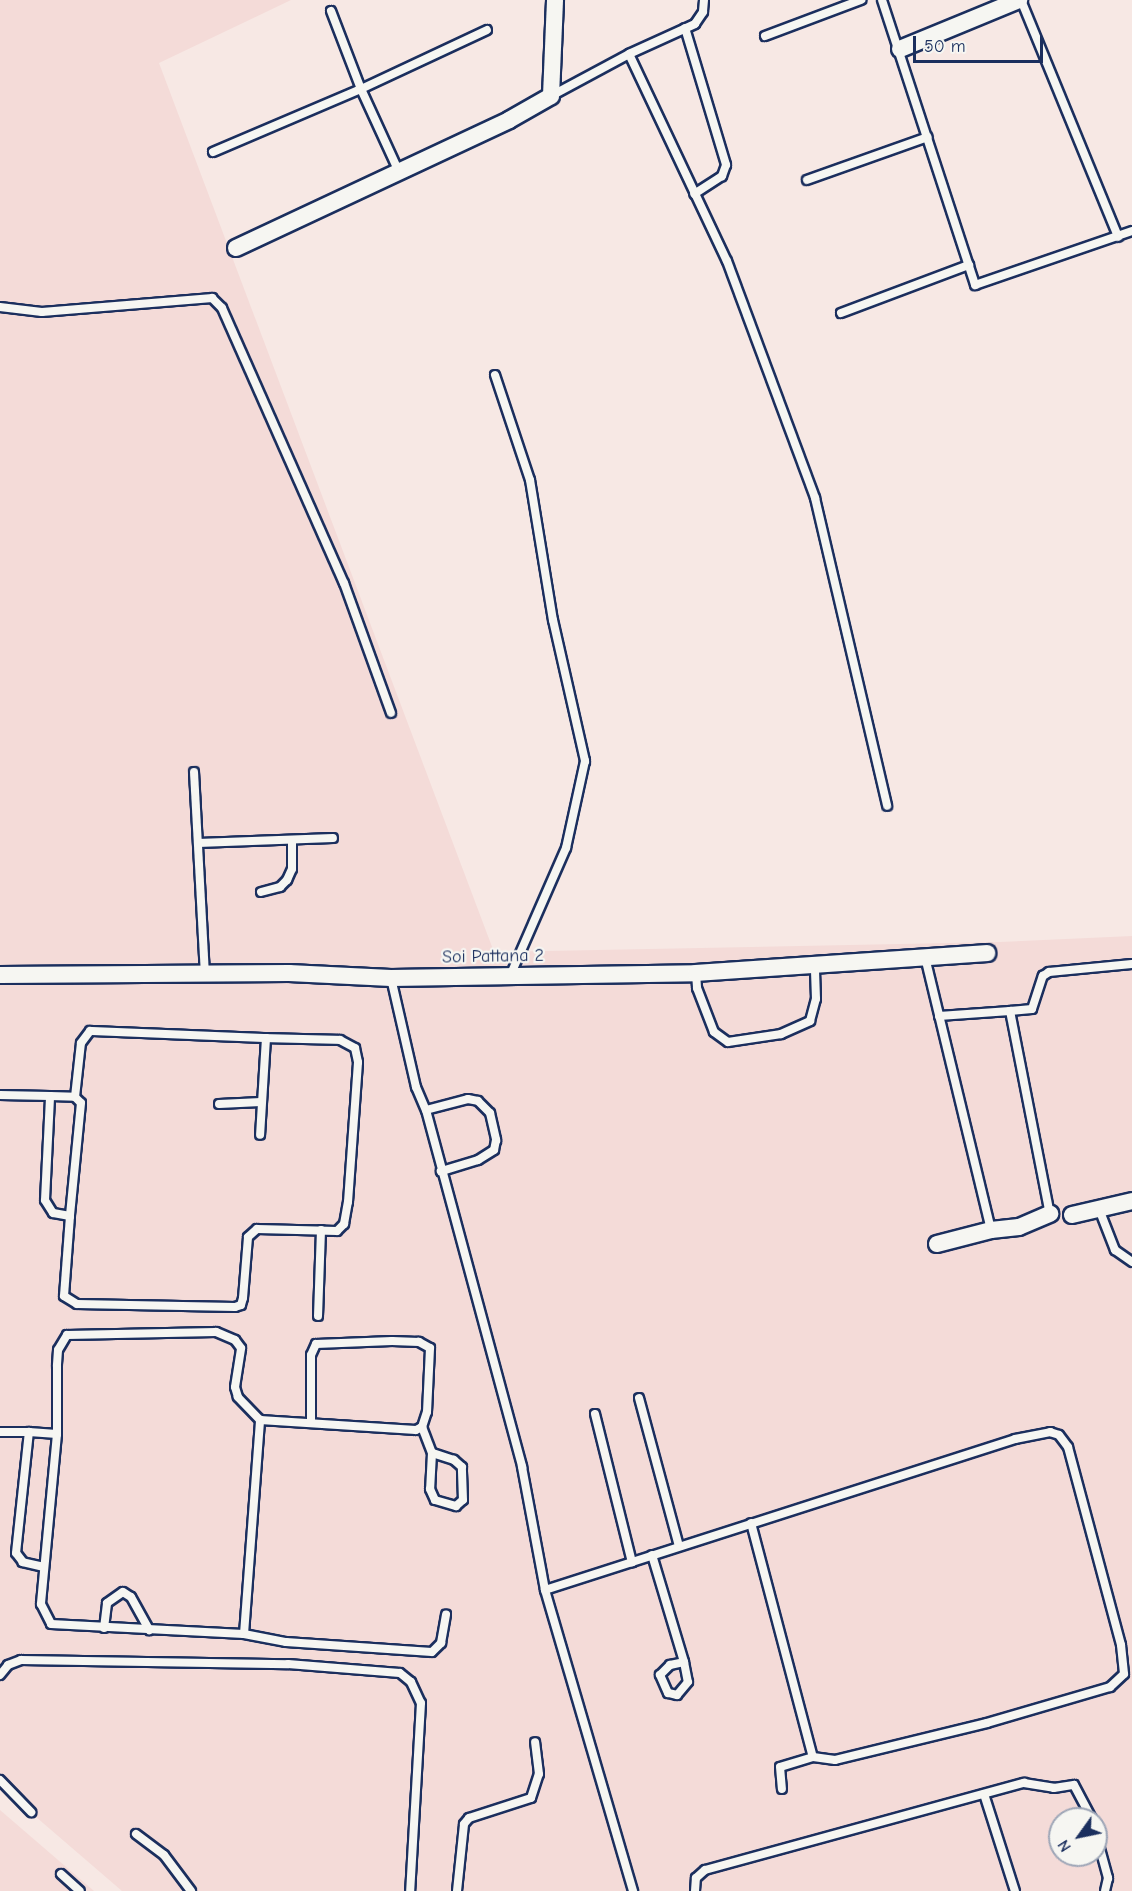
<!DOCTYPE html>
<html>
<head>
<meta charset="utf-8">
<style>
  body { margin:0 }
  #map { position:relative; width:1132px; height:1891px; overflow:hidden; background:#f7e8e4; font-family:"Comic Neue",sans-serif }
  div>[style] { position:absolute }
  .built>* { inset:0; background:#f4dbd8 }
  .roads { filter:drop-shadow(2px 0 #1b2f5e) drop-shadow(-2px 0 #1b2f5e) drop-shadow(0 2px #1b2f5e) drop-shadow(0 -2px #1b2f5e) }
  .service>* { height:8px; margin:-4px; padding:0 4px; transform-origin:4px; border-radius:4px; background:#f6f6f2 }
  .minor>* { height:16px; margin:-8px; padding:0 8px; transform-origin:8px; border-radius:8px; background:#f6f6f2 }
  span { translate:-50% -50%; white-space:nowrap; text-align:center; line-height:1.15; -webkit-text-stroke:4.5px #f6f6f2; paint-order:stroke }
  .street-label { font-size:18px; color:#1b2f5e }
  .north { position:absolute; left:1048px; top:1807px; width:60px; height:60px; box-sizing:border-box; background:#f6f6f2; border:2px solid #9ea6b7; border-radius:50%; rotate:237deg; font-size:16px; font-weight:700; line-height:24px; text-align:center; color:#1b2f5e }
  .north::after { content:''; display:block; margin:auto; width:21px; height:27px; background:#1b2f5e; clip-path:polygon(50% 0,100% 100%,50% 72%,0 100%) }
  .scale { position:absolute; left:913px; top:36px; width:130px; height:27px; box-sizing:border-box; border:3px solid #1b2f5e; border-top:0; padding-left:8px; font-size:18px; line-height:21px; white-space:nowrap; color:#1b2f5e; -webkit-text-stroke:4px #f6f6f2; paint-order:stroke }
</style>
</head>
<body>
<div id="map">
  <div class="built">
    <div style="clip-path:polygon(evenodd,0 0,291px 0,159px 63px,494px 952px,1000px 942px,1132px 936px,1132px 1891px,122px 1891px,0 1786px,0 0,1060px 1819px,1096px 1819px,1096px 1855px,1060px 1855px,1060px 1819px)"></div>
    <div style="clip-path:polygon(0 1810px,94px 1891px,0 1891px)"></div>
  </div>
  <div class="roads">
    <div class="service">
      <div style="left:704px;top:0;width:12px;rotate:95deg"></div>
      <div style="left:703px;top:12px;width:14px;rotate:124deg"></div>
      <div style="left:695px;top:24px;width:72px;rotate:155.6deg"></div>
      <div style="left:629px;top:54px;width:229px;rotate:64.7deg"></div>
      <div style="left:727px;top:261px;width:253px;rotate:69.6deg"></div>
      <div style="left:815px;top:498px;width:316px;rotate:76.8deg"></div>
      <div style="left:882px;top:0;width:300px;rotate:71.9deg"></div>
      <div style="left:975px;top:285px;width:166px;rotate:-19deg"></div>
      <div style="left:1021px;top:0;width:256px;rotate:67.7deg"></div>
      <div style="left:331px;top:11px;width:84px;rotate:69deg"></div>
      <div style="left:361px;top:89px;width:139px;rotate:-25.1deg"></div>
      <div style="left:685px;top:28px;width:143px;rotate:73.3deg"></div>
      <div style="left:726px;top:165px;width:12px;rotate:110deg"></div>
      <div style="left:722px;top:176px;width:33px;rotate:147deg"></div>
      <div style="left:765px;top:36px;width:103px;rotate:-20.6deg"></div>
      <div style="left:551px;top:96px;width:89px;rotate:-28.3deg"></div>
      <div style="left:213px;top:152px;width:161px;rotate:-23.1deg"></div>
      <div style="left:361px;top:89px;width:89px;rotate:65.4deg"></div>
      <div style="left:807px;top:180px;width:128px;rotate:-19.6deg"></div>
      <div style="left:0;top:307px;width:42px;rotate:6.8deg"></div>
      <div style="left:42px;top:312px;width:171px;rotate:-4.7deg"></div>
      <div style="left:212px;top:298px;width:14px;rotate:45deg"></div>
      <div style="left:222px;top:308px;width:301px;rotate:66.1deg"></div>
      <div style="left:344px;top:583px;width:138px;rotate:70.1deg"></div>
      <div style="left:841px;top:313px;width:137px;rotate:-20.6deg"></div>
      <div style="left:495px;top:375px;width:111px;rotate:71.6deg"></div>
      <div style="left:530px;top:480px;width:142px;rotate:80.7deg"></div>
      <div style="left:553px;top:620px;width:145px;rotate:77.2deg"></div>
      <div style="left:585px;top:761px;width:89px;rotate:102.3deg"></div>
      <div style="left:566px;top:848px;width:140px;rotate:113.6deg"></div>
      <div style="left:194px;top:772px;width:202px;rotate:86.9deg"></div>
      <div style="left:198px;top:843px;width:135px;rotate:-2.1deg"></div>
      <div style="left:261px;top:892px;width:20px;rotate:-15deg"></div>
      <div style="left:280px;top:887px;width:10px;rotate:-45deg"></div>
      <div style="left:287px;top:880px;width:12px;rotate:-66deg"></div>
      <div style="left:292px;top:869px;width:29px;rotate:-90deg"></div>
      <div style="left:925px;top:957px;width:281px;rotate:76.4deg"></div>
      <div style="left:696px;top:973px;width:15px;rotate:86deg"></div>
      <div style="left:697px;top:988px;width:47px;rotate:68.9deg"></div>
      <div style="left:714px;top:1032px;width:17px;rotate:36deg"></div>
      <div style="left:728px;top:1042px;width:54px;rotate:-8.6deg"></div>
      <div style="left:781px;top:1034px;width:32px;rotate:-24deg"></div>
      <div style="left:810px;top:1021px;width:23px;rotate:-75deg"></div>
      <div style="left:816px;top:999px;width:32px;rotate:-92deg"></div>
      <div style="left:391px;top:978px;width:112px;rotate:77.1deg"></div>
      <div style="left:416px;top:1087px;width:25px;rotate:67deg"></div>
      <div style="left:426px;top:1110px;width:370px;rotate:74.9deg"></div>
      <div style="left:522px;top:1467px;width:125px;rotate:79.4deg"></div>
      <div style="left:545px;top:1590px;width:314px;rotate:73.7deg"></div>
      <div style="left:1010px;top:1011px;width:22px;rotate:-5deg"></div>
      <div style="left:1032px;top:1009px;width:35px;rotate:-72deg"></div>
      <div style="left:1043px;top:976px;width:7px;rotate:-34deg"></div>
      <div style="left:1049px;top:972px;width:83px;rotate:-5.5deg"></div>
      <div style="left:939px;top:1016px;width:71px;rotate:-4deg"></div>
      <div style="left:1010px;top:1011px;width:207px;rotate:78.9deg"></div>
      <div style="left:0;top:1095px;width:50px;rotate:1.1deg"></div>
      <div style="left:50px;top:1096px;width:25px;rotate:2deg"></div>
      <div style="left:75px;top:1097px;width:8px;rotate:45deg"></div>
      <div style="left:81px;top:1103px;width:114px;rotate:95.6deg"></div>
      <div style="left:70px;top:1216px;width:17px;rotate:-170deg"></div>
      <div style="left:53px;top:1213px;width:15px;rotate:-122deg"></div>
      <div style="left:45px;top:1200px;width:104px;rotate:-87.2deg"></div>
      <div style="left:75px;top:1097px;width:54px;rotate:-83.7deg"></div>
      <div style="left:81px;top:1043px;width:15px;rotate:-53deg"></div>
      <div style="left:90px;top:1031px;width:176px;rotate:2.3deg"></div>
      <div style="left:266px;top:1038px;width:97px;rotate:93.5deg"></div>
      <div style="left:219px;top:1104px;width:42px;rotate:-2.7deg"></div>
      <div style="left:426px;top:1110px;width:43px;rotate:-14.7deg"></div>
      <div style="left:468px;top:1099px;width:10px;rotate:11deg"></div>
      <div style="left:478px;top:1101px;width:17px;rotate:45deg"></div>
      <div style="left:490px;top:1113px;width:28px;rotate:77deg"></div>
      <div style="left:496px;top:1140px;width:10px;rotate:101deg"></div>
      <div style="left:494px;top:1150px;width:19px;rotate:148deg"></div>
      <div style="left:478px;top:1160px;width:39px;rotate:163deg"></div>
      <div style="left:1099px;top:1209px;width:44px;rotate:68.7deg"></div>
      <div style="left:1115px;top:1250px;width:21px;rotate:35deg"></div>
      <div style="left:70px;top:1216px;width:80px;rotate:94.3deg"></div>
      <div style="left:64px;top:1296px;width:15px;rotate:32deg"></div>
      <div style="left:77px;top:1304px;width:158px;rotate:1.1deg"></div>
      <div style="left:235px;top:1307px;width:6px;rotate:-18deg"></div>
      <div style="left:241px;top:1305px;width:7px;rotate:-74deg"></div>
      <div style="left:243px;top:1298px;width:61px;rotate:-85.3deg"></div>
      <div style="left:248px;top:1237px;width:12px;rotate:-42deg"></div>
      <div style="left:257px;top:1229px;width:80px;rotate:1.4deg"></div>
      <div style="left:337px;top:1231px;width:10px;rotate:-45deg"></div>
      <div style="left:344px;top:1224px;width:22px;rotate:-80deg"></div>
      <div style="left:348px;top:1202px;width:140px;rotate:-85.9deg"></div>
      <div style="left:358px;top:1062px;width:14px;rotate:-102deg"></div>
      <div style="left:355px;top:1048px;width:17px;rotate:-152deg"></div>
      <div style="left:340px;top:1040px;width:74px;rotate:-178.5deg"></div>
      <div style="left:318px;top:1316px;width:86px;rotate:-88deg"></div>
      <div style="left:639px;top:1398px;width:153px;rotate:74.9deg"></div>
      <div style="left:595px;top:1414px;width:153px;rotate:76deg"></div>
      <div style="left:260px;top:1420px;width:156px;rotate:3.7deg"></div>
      <div style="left:416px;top:1430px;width:7px;rotate:-27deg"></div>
      <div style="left:422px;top:1427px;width:16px;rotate:-72deg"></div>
      <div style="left:427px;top:1412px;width:64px;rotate:-87.3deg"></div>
      <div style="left:430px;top:1348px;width:13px;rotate:-151deg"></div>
      <div style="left:419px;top:1342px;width:27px;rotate:-178deg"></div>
      <div style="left:392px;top:1341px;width:76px;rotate:177.7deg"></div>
      <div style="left:316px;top:1344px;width:12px;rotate:114deg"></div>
      <div style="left:311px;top:1355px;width:67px;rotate:90deg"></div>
      <div style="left:422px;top:1427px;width:28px;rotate:69deg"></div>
      <div style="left:432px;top:1453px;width:36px;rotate:93deg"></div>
      <div style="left:430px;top:1489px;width:12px;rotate:66deg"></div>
      <div style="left:435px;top:1500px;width:22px;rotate:16deg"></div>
      <div style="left:456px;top:1506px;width:9px;rotate:-41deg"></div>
      <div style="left:463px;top:1500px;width:33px;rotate:-92deg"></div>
      <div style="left:462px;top:1467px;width:11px;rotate:-139deg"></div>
      <div style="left:454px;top:1460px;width:23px;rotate:-162deg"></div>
      <div style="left:0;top:1432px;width:29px"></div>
      <div style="left:751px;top:1523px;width:242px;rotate:75.2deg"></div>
      <div style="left:813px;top:1757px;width:34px;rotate:163deg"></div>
      <div style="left:780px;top:1767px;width:22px;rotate:85deg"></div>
      <div style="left:652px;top:1555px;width:112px;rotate:73.3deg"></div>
      <div style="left:684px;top:1662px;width:20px;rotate:79deg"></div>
      <div style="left:688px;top:1682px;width:17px;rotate:130deg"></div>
      <div style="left:677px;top:1695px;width:9px;rotate:-167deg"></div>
      <div style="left:668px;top:1693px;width:20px;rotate:-114deg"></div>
      <div style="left:660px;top:1675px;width:14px;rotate:-45deg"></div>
      <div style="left:670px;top:1665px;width:14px;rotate:-12deg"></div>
      <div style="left:44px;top:1567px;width:22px;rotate:-167deg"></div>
      <div style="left:23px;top:1562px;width:11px;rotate:-128deg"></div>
      <div style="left:16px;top:1553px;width:122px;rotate:-83.9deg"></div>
      <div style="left:29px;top:1432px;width:28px;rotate:4deg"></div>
      <div style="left:545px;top:1590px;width:494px;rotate:-17.8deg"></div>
      <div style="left:1015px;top:1439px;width:36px;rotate:-11deg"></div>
      <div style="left:1050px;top:1432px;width:9px;rotate:18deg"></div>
      <div style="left:1059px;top:1435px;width:15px;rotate:53deg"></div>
      <div style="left:1068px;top:1447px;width:205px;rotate:75deg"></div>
      <div style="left:1121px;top:1645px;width:29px;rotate:84deg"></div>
      <div style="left:1124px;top:1674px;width:19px;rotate:137deg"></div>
      <div style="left:1110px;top:1687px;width:128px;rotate:163.7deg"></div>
      <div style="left:987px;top:1723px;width:156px;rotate:166.3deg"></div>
      <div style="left:835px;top:1760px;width:22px;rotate:-172deg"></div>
      <div style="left:104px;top:1628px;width:25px;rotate:-83deg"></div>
      <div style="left:107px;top:1603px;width:19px;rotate:-35deg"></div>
      <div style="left:123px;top:1592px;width:9px;rotate:32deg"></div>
      <div style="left:131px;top:1597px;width:38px;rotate:61deg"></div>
      <div style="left:244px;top:1634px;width:215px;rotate:-85.7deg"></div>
      <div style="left:260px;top:1420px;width:32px;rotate:-134deg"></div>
      <div style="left:238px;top:1397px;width:10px;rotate:-107deg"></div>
      <div style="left:235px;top:1387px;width:39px;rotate:-81deg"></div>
      <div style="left:241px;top:1348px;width:10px;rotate:-127deg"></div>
      <div style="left:235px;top:1340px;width:21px;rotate:-157deg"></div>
      <div style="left:216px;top:1332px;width:149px;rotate:178.8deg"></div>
      <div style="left:67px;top:1335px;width:17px;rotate:121deg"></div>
      <div style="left:58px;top:1350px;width:16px;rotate:94deg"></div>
      <div style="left:57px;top:1366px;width:68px;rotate:90deg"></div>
      <div style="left:57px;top:1434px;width:171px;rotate:95.4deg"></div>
      <div style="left:41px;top:1604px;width:22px;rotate:63deg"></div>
      <div style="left:51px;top:1624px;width:193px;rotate:3deg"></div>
      <div style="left:244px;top:1634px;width:43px;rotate:10.8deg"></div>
      <div style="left:286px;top:1642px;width:146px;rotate:3.9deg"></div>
      <div style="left:432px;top:1652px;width:13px;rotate:-45deg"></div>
      <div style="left:441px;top:1643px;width:29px;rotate:-80deg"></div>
      <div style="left:0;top:1675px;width:13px;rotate:-51deg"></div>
      <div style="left:8px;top:1665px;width:14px;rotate:-21deg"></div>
      <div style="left:21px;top:1660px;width:267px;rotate:0.9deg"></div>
      <div style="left:288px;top:1664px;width:112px;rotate:4.6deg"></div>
      <div style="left:400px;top:1673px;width:14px;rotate:39deg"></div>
      <div style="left:411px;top:1682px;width:23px;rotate:65deg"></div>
      <div style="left:421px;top:1703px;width:188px;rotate:93.3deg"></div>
      <div style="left:0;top:1780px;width:45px;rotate:45.9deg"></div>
      <div style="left:984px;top:1794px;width:102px;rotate:72.3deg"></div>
      <div style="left:136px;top:1834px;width:35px;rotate:37deg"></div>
      <div style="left:164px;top:1855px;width:45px;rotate:53.1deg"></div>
      <div style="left:1096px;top:1834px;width:46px;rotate:74.7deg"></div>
      <div style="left:1108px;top:1878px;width:13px;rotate:103deg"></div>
      <div style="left:61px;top:1874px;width:25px;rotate:42deg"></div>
      <div style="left:457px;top:1891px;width:67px;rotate:-84deg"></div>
      <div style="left:464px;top:1824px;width:8px;rotate:-50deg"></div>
      <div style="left:469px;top:1818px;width:65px;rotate:-17.9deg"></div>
      <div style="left:531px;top:1798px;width:25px;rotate:-72deg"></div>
      <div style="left:539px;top:1774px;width:32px;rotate:-97deg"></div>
      <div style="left:695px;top:1891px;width:13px;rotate:-86deg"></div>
      <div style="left:696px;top:1878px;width:12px;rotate:-42deg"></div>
      <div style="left:705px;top:1870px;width:331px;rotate:-15.3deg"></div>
      <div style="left:1024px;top:1783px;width:30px;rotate:9deg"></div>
      <div style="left:1054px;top:1788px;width:20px;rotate:-9deg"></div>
      <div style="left:1074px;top:1785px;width:38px;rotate:62deg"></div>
    </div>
    <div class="minor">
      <div style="left:900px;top:49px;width:129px;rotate:-22.4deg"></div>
      <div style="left:236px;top:248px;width:302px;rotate:-25.1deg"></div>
      <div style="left:509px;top:120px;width:48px;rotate:-29.7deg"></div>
      <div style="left:551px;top:96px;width:96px;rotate:-87.6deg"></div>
      <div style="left:0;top:975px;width:289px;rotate:-0.4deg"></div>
      <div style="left:289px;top:973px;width:102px;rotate:2.8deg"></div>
      <div style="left:391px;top:978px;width:305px;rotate:-0.9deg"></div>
      <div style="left:696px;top:973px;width:292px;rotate:-3.9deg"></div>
      <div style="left:1072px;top:1215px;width:62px;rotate:-13.1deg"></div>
      <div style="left:937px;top:1244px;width:56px;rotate:-14.5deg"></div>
      <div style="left:991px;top:1230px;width:28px;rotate:-6deg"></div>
      <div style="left:1019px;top:1227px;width:34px;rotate:-23deg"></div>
    </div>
  </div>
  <div class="street-label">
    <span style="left:493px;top:957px;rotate:-1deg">Soi Pattana 2</span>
  </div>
  <div class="north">N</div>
  <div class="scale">50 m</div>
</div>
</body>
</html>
